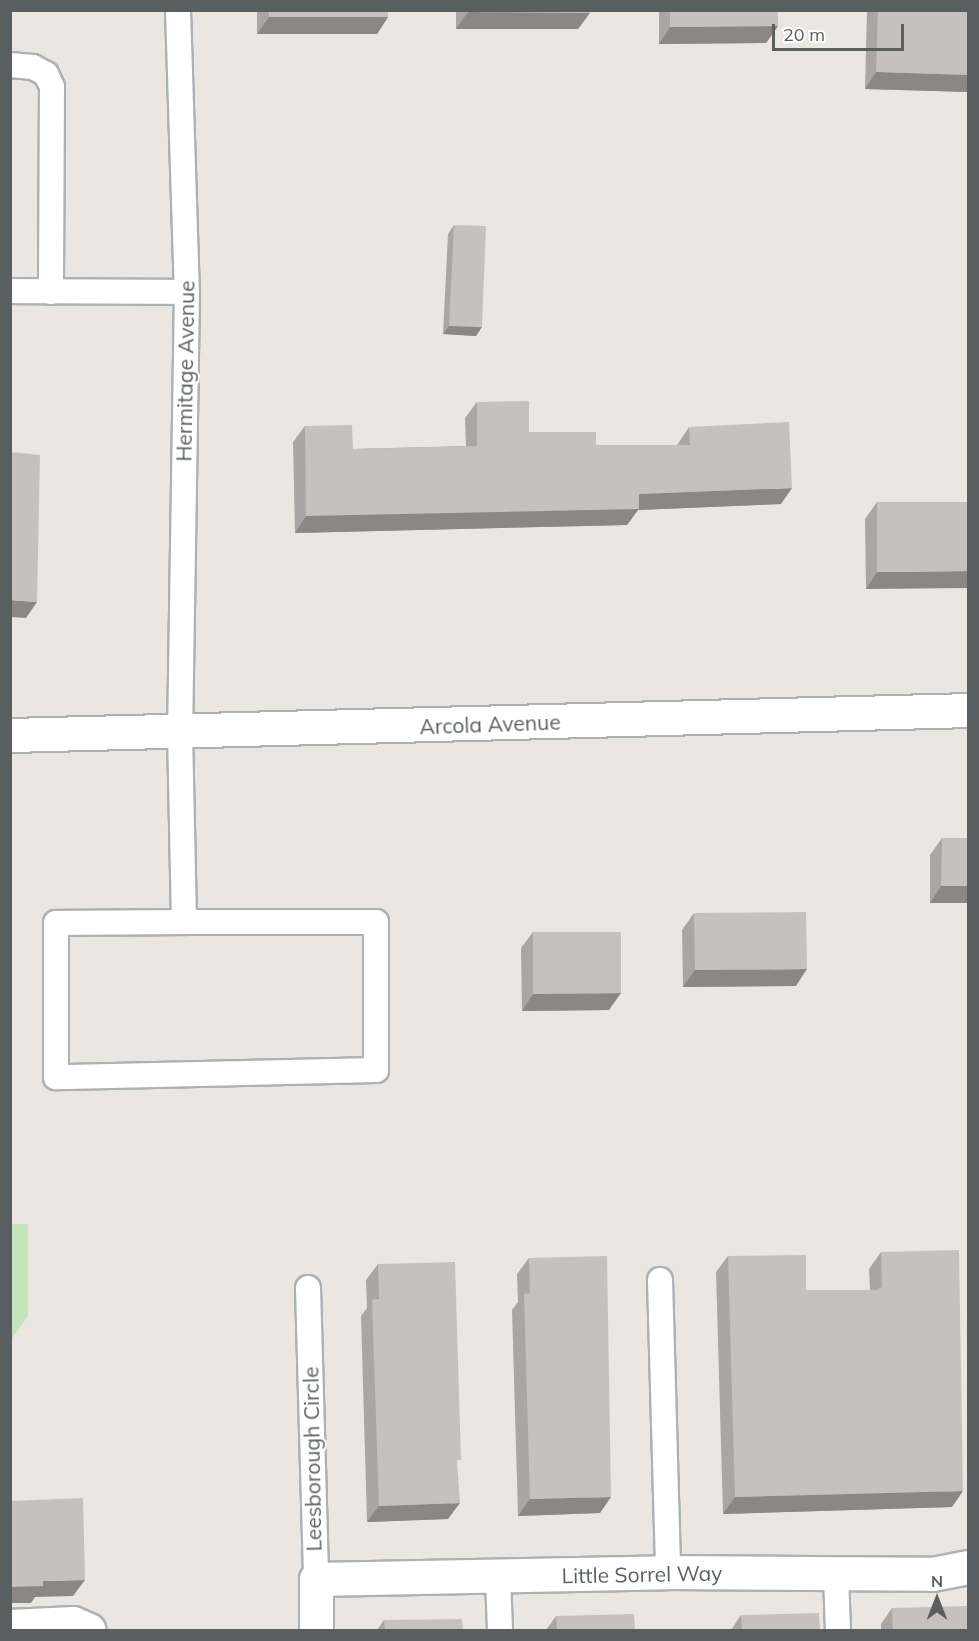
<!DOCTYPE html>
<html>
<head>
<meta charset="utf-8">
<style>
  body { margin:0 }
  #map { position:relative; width:979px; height:1641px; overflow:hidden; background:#ece6e0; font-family:Mulish,sans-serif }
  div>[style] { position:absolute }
  .green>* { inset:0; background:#c6e4bc }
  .roads { filter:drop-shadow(2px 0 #acb1b3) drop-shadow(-2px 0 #acb1b3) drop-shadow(0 2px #acb1b3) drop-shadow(0 -2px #acb1b3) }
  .service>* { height:24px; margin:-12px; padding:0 12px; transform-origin:12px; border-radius:12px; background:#fff }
  .minor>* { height:33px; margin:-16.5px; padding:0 16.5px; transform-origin:16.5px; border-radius:16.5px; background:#fff }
  .tertiary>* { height:33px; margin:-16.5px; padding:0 16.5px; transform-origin:16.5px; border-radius:16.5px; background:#fff }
  .wall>* { inset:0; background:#aba6a3 }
  .shaded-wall>* { inset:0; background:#8b8784 }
  .building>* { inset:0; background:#c7c1bd }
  span { translate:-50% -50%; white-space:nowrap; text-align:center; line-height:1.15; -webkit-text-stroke:4.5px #fff; paint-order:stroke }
  .street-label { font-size:21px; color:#595f61 }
  .frame { position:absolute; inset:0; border:12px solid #595f61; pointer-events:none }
  .north { position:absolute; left:907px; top:1569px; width:60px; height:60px; -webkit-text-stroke:4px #fff; paint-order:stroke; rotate:0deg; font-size:16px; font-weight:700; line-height:24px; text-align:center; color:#595f61 }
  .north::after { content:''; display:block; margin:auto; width:21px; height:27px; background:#595f61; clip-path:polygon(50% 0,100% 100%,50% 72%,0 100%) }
  .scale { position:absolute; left:772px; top:24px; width:132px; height:27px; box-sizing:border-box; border:3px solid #595f61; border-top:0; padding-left:8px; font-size:18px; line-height:21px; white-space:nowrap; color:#595f61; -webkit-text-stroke:4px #fff; paint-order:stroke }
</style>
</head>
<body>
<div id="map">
  <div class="green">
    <div style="clip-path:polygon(11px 1224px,28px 1224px,28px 1316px,11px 1340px)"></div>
  </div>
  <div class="roads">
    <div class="service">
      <div style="left:178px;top:10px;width:282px;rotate:88.2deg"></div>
      <div style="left:187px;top:292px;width:439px;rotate:90.9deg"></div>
      <div style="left:180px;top:731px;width:191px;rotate:88.8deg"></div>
      <div style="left:184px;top:922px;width:192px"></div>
      <div style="left:376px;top:922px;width:148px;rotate:90deg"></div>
      <div style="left:376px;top:1070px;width:320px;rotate:178.7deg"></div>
      <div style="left:56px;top:1077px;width:154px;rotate:-90deg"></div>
      <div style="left:56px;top:923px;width:128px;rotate:-0.4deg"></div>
      <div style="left:10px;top:65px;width:23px;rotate:5deg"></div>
      <div style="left:33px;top:67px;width:15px;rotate:28deg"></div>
      <div style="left:46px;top:74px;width:14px;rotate:65deg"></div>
      <div style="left:52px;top:87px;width:205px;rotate:90.3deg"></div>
      <div style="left:10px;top:291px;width:177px;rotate:0.3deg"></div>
      <div style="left:660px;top:1280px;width:292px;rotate:88.4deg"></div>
      <div style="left:308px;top:1288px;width:291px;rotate:88.4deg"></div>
      <div style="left:836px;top:1574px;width:56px;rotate:88deg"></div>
      <div style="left:498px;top:1578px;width:52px;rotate:87.8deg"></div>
    </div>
    <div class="minor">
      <div style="left:10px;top:1626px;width:63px;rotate:-2.7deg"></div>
      <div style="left:73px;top:1623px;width:17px;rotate:24deg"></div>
      <div style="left:316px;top:1630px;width:51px;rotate:-90deg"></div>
      <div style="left:316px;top:1579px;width:352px;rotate:-1.1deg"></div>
      <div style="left:668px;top:1572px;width:264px;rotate:0.4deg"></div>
      <div style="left:932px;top:1574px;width:37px;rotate:-11deg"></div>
    </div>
    <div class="tertiary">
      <div style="left:10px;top:735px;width:958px;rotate:-1.49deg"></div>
    </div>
  </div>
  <div class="wall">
    <div style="clip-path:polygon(257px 10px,388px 10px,388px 17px,377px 34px,257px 34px)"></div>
    <div style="clip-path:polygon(456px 10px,590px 10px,578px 29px,456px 29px)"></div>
    <div style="clip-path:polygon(659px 10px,777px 10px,778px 26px,766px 43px,659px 44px)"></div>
    <div style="clip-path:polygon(867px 10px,969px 10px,969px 92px,865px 89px)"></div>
    <div style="clip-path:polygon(454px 225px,476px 336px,443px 334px,448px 234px)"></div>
    <div style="clip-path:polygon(477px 402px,529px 432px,596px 445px,677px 445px,689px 427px,781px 504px,638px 510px,627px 525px,295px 533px,293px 442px,305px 426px,353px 449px,466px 446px,465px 418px)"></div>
    <div style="clip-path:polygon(877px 502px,969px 502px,866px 589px,865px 519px)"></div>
    <div style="clip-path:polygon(942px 838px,969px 838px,969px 903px,930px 903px,930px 855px)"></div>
    <div style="clip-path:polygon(694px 913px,796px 986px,683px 987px,682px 930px)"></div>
    <div style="clip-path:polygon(533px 932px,609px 1010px,522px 1011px,521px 948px)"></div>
    <div style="clip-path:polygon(881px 1252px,952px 1507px,723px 1514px,716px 1272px,728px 1256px,806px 1290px,870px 1290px,869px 1269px)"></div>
    <div style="clip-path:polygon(529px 1258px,600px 1513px,518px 1516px,512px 1310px,518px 1302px,517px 1274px)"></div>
    <div style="clip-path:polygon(378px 1264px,457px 1465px,448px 1519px,367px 1522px,361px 1316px,367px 1308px,366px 1280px)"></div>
    <div style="clip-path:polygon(892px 1608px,969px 1630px,881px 1630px,881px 1624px)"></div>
    <div style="clip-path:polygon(741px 1615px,820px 1630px,731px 1630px)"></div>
    <div style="clip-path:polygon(556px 1616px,635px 1630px,546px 1630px)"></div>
    <div style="clip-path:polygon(384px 1620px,463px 1630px,377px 1630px)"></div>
  </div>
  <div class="shaded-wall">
    <div style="clip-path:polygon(468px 12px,590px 13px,578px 29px,456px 29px)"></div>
    <div style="clip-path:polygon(269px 17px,388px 17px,377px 34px,257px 34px)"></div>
    <div style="clip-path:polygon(778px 26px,766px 43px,659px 44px,670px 27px)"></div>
    <div style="clip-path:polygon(876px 72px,969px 75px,969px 92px,865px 89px)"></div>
    <div style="clip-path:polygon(449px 326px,482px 327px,476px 336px,443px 334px)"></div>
    <div style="clip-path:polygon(792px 488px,781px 504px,638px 510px,627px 525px,295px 533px,306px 516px,639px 494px)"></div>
    <div style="clip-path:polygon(969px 571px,969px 588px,866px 589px,877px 572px)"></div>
    <div style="clip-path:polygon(10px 600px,37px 602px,26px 618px,10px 617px)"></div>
    <div style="clip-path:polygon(941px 886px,969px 886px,969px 903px,930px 903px)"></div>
    <div style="clip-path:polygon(807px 969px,796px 986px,683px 987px,695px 970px)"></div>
    <div style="clip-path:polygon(621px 993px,609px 1010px,522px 1011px,533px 994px)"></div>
    <div style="clip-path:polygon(963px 1491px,952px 1507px,723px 1514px,735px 1497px)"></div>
    <div style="clip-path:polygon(611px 1497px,600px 1513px,518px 1516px,530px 1499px)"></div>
    <div style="clip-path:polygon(460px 1503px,448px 1519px,367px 1522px,379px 1506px)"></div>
    <div style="clip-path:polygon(85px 1580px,73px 1596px,35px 1597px,31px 1603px,10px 1603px,10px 1587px,43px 1581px)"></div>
  </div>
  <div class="building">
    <div style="clip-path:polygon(269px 10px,388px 10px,388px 17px,269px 17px)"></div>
    <div style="clip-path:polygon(468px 10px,590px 10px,590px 13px,468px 12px)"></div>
    <div style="clip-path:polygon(670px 10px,777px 10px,778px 26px,670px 27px)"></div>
    <div style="clip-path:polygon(878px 10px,969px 10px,969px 75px,876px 72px)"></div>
    <div style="clip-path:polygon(454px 225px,486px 226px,482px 327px,449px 326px)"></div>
    <div style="clip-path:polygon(529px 401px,529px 432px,596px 432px,596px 445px,690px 445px,689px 427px,789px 422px,792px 488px,639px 494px,639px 509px,306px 516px,305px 426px,352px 425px,353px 449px,477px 446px,477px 402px)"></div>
    <div style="clip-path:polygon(10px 452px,40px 455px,37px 602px,10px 600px)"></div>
    <div style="clip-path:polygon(877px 502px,969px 502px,969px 571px,877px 572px)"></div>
    <div style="clip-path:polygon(942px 838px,969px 838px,969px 886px,941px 886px)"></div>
    <div style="clip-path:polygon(806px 912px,807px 969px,695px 970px,694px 913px)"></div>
    <div style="clip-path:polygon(533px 932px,621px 932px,621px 993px,533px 994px)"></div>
    <div style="clip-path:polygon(959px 1250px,963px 1491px,735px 1497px,728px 1256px,806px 1255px,806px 1290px,876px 1290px,882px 1287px,881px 1252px)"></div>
    <div style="clip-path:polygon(607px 1256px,611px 1497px,530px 1499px,524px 1294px,530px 1293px,529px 1258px)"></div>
    <div style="clip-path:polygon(455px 1262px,461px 1460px,457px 1460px,460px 1503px,379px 1506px,372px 1300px,379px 1299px,378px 1264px)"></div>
    <div style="clip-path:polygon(83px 1498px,85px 1580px,43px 1581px,43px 1586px,10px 1587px,10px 1501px)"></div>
    <div style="clip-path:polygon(969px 1606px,969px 1630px,893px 1630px,892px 1608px)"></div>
    <div style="clip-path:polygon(819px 1613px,820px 1630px,742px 1630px,741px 1615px)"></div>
    <div style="clip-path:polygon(634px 1614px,635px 1630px,557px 1630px,556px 1616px)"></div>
    <div style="clip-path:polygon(462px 1619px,463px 1630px,385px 1630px,384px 1620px)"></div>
  </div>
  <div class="street-label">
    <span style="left:185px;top:371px;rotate:-89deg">Hermitage Avenue</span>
    <span style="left:490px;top:724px;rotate:-2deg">Arcola Avenue</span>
    <span style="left:312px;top:1459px;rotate:-91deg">Leesborough Circle</span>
    <span style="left:642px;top:1574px;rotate:-1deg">Little Sorrel Way</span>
  </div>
  <div class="frame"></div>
  <div class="north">N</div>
  <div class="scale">20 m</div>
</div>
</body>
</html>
